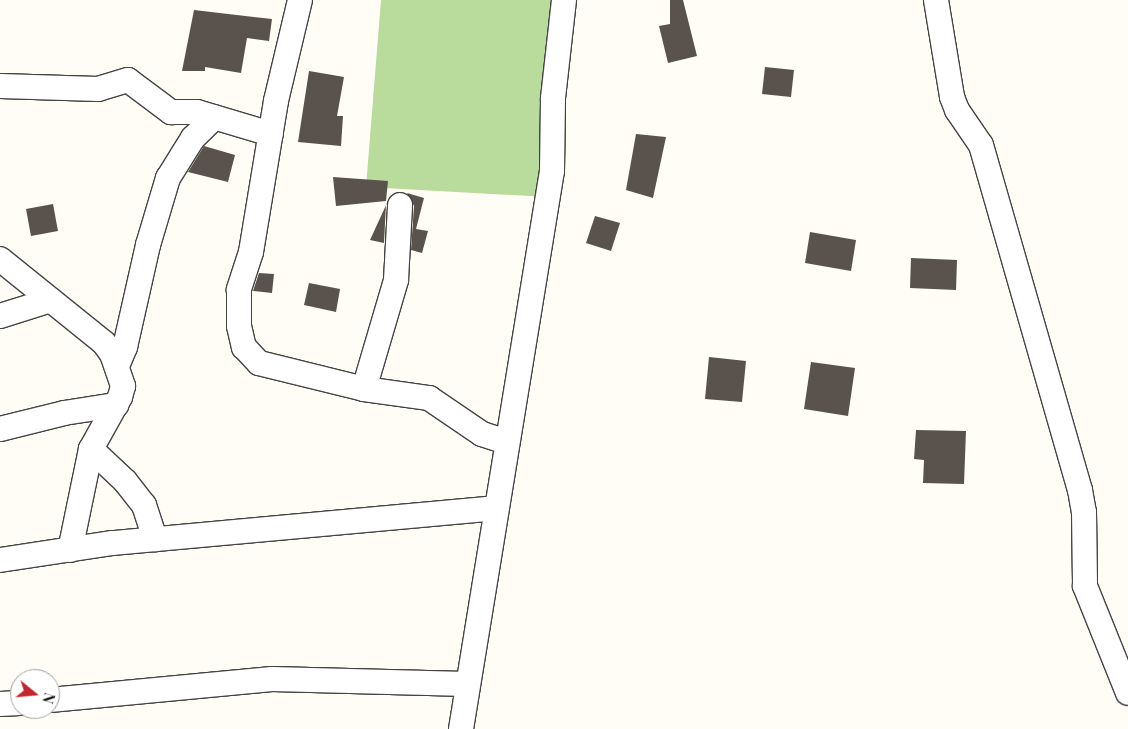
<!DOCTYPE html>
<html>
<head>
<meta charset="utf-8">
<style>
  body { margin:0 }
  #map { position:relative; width:1128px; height:729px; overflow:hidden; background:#fffdf5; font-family:"Playfair Display",serif }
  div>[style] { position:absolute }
  .forest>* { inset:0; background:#b9dc9c }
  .building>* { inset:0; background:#5a524d }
  .roads { filter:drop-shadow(1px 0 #444) drop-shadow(-1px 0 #444) drop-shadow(0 1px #444) drop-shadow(0 -1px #444) }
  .street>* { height:24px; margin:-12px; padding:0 12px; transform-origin:12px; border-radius:12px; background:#fff }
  span { translate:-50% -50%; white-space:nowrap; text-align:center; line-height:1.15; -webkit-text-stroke:5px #fff; paint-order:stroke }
  .north { position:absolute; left:10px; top:669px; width:50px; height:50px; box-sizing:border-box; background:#fff; border:1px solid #a0a0a0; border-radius:50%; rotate:107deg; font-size:14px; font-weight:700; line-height:20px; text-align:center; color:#111 }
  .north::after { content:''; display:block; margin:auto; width:18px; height:22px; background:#c4262e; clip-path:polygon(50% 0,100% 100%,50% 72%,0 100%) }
</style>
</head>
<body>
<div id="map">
  <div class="forest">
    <div style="clip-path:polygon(381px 0,564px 0,548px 197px,366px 187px)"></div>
  </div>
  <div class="building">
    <div style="clip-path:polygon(670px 0,683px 0,697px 56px,668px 63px,659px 26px,670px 24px)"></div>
    <div style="clip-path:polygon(194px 10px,272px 19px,269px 41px,247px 38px,241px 73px,205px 67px,205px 71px,182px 71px)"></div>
    <div style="clip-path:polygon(765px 67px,794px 70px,791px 97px,762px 94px)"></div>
    <div style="clip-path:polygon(309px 71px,344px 77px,337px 116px,343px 116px,341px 146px,298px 142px)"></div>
    <div style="clip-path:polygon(636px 134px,666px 137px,653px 198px,626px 190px)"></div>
    <div style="clip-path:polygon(204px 146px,235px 155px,228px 182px,188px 172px)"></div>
    <div style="clip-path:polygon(333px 177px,388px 181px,386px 201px,336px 206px)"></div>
    <div style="clip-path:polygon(407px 193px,424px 198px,416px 229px,428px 231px,422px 253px,411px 250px,414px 206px)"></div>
    <div style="clip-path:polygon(387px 203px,386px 204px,384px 243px,370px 240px)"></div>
    <div style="clip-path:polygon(53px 204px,58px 231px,31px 236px,26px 209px)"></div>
    <div style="clip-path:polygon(595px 216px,620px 223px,611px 251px,586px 243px)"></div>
    <div style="clip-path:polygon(810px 232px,856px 240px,851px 271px,805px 263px)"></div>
    <div style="clip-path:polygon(911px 258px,957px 260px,956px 290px,910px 288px)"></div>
    <div style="clip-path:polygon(259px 273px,274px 274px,272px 293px,253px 291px)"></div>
    <div style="clip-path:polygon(309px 283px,340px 289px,336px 312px,304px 305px)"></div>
    <div style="clip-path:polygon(709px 357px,746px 361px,742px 402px,705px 399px)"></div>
    <div style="clip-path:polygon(811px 362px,855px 368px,848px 416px,804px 409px)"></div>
    <div style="clip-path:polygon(916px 430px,966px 431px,964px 484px,923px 483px,924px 460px,914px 459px)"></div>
  </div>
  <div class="roads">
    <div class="street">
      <div style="left:300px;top:0;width:104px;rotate:103.4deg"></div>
      <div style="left:276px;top:101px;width:153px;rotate:99.4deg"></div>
      <div style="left:251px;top:252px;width:40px;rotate:108deg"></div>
      <div style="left:239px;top:290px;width:36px;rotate:90deg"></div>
      <div style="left:239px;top:326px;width:22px;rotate:77deg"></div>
      <div style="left:244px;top:347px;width:22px;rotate:47deg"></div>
      <div style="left:259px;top:363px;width:108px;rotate:13.9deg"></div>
      <div style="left:364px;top:389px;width:66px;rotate:7.9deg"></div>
      <div style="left:429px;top:398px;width:64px;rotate:34.2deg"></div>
      <div style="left:482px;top:434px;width:25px;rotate:18deg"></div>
      <div style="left:936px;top:0;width:98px;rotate:80.6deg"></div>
      <div style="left:952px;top:97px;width:14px;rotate:69deg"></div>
      <div style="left:957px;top:110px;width:42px;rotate:55.6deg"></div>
      <div style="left:981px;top:145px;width:359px;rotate:74deg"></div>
      <div style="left:1080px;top:490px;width:22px;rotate:80deg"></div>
      <div style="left:1084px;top:512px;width:74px;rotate:89.2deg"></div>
      <div style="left:1085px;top:586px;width:115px;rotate:68.1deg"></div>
      <div style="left:0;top:86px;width:98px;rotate:1.8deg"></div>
      <div style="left:98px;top:89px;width:31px;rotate:-17deg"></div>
      <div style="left:128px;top:80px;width:54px;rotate:36.7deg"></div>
      <div style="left:171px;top:112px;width:26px"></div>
      <div style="left:197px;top:112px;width:77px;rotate:16.6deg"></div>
      <div style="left:0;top:259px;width:134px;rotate:38.9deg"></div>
      <div style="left:104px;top:343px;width:14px;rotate:54deg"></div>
      <div style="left:112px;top:354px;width:34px;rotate:71deg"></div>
      <div style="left:123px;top:386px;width:11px;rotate:105deg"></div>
      <div style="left:120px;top:397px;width:60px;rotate:119.1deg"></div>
      <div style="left:91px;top:449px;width:103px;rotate:101.7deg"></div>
      <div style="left:0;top:316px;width:53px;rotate:-17.4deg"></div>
      <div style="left:117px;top:366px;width:21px;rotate:-67deg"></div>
      <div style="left:125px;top:347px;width:105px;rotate:-77.3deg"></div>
      <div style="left:148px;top:245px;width:70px;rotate:-73.4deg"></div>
      <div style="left:168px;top:178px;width:47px;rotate:-58deg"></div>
      <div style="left:193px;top:138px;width:30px;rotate:-44deg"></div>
      <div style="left:364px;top:389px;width:114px;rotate:-73.6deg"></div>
      <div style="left:396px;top:280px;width:75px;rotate:-86.9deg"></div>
      <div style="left:0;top:429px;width:66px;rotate:-14deg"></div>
      <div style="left:64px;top:413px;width:53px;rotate:-8.7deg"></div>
      <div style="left:91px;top:449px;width:47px;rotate:43.3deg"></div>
      <div style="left:125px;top:481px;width:31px;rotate:52deg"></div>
      <div style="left:144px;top:505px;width:36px;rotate:72deg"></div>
      <div style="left:0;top:560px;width:114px;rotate:-8.6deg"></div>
      <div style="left:113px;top:543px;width:385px;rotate:-5.2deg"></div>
      <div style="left:50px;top:700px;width:223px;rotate:-5.4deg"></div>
      <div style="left:272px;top:679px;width:195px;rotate:1.5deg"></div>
      <div style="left:0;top:704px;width:20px;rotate:-3deg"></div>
      <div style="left:461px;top:729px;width:565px;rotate:-80.74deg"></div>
      <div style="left:552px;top:171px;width:73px;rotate:-89.2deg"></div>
      <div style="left:553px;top:98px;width:99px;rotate:-83.6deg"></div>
    </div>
  </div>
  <div class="north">N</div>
</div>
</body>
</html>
